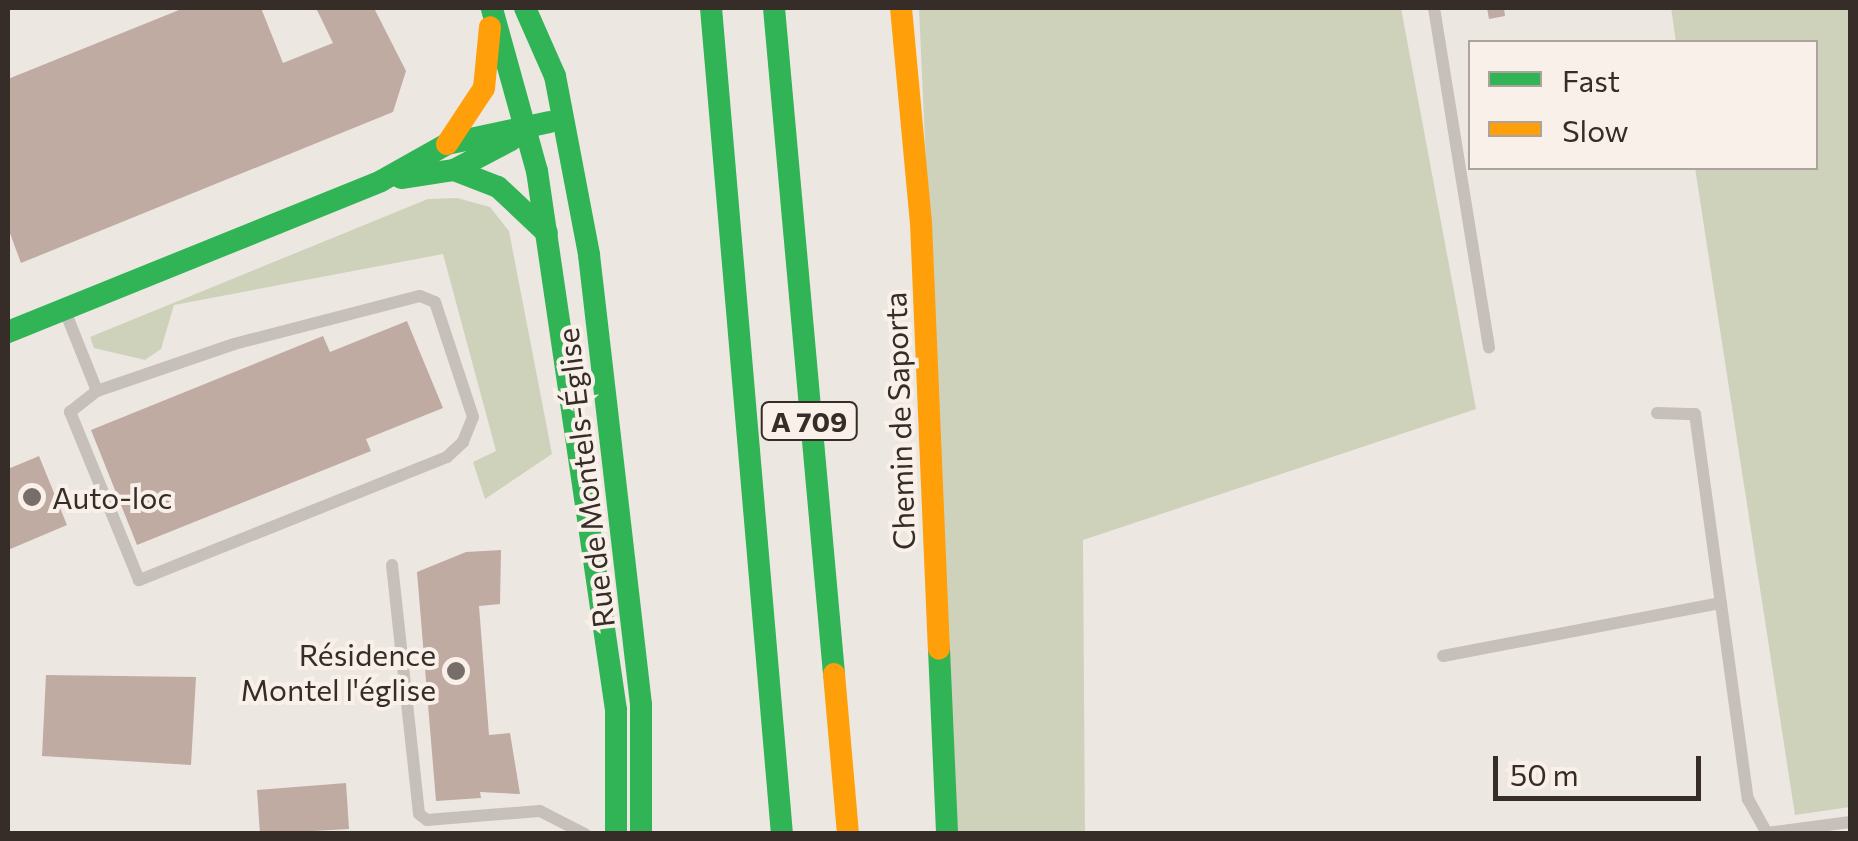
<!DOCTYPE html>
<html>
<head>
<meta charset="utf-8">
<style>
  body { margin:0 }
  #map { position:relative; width:1858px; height:841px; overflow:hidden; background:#ede7e1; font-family:Commissioner,sans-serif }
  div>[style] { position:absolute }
  .green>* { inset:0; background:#ced2bb }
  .building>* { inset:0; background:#c0aba3 }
  .lane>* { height:12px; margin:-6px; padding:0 6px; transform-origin:6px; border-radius:6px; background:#c6bfba }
  .fast>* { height:22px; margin:-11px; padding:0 11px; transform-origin:11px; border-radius:11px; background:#30b455 }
  .slow>* { height:22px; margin:-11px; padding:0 11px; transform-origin:11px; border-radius:11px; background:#ff9f0a }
  .dots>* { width:28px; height:28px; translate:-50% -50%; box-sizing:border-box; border:5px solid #f9f1e9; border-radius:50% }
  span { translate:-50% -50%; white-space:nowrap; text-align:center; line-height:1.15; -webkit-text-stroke:8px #f9f1e9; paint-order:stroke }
  .shield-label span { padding:2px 8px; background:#f9f1e9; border:2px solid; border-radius:8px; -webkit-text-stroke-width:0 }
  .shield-label { font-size:28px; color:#372d28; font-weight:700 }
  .street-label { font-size:30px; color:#372d28 }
  .poi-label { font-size:30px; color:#372d28 }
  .left { translate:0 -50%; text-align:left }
  .right { translate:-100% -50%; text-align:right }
  .frame { position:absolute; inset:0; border:10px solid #372d28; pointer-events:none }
  .legend { position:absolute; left:1468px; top:40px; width:350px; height:130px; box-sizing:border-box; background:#f9f1e9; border:2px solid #aba39c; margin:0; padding:12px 18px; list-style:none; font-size:30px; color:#372d28 }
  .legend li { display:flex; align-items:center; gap:20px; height:50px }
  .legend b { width:50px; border:2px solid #aba39c }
  .scale { position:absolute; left:1493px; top:756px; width:208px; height:45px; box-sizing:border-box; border:5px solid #372d28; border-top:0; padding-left:12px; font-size:30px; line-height:35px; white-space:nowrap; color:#372d28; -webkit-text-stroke:8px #f9f1e9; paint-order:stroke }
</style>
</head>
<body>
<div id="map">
  <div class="green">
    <div style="clip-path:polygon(919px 8px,1401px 8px,1476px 409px,1083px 540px,1085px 833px,956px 833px)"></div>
    <div style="clip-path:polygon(1671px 8px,1850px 8px,1850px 807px,1795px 815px,1695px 168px,1816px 168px,1816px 42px,1676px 42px)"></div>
    <div style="clip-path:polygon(457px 198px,490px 207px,509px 231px,552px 454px,485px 499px,473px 462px,496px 451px,443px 254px,174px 305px,161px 349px,145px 360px,94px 348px,90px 337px,428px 199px)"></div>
  </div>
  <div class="building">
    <div style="clip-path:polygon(184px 8px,261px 8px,283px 63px,333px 43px,316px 8px,374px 8px,406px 71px,393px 112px,21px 263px,8px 228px,8px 79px)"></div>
    <div style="clip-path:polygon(1487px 8px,1504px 8px,1505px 16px,1489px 19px)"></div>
    <div style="clip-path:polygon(407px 321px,443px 408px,366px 439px,371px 451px,137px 545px,91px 430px,323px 336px,330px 352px)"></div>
    <div style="clip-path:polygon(39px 456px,67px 525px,8px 550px,8px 469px)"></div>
    <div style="clip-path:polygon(501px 550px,500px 604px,479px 606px,489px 735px,510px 733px,520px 794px,480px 792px,481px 798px,436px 801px,417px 572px,466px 552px)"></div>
    <div style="clip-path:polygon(46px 675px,196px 677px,191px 765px,42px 756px)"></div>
    <div style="clip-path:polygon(346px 783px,349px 829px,260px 834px,257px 790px)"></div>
  </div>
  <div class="lane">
    <div style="left:1434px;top:8px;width:344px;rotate:80.8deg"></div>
    <div style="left:65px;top:311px;width:86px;rotate:68.2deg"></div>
    <div style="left:97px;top:391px;width:145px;rotate:-18.9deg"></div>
    <div style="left:234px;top:344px;width:192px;rotate:-14.5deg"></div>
    <div style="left:420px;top:296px;width:16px;rotate:22deg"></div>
    <div style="left:435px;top:302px;width:121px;rotate:71.7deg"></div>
    <div style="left:473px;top:417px;width:27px;rotate:112deg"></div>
    <div style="left:463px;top:442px;width:22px;rotate:137deg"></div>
    <div style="left:447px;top:457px;width:332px;rotate:158.2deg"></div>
    <div style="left:139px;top:580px;width:182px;rotate:-112.3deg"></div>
    <div style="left:70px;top:412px;width:34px;rotate:-38deg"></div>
    <div style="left:1657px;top:413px;width:38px;rotate:2deg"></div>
    <div style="left:1695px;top:414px;width:389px;rotate:82.2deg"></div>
    <div style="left:1748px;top:799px;width:39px;rotate:61deg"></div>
    <div style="left:1767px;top:833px;width:84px;rotate:-7.5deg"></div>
    <div style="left:392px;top:565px;width:250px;rotate:83.8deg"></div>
    <div style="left:419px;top:814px;width:10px;rotate:37deg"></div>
    <div style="left:427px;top:820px;width:113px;rotate:-4.6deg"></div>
    <div style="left:540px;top:811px;width:51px;rotate:27.1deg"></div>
    <div style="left:1443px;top:656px;width:283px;rotate:-10.8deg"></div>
  </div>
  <div class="fast">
    <div style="left:525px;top:8px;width:74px;rotate:66.2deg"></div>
    <div style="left:555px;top:76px;width:182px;rotate:79.2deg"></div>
    <div style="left:589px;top:255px;width:453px;rotate:83.4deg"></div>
    <div style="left:641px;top:705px;width:129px;rotate:90deg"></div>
    <div style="left:711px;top:8px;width:829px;rotate:85.09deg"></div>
    <div style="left:774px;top:8px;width:669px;rotate:84.85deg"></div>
    <div style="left:492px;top:9px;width:168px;rotate:74.5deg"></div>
    <div style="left:537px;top:171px;width:545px;rotate:81.66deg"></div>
    <div style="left:616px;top:710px;width:124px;rotate:90deg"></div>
    <div style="left:454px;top:170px;width:47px;rotate:21.1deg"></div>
    <div style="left:498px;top:187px;width:67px;rotate:43.2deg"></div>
    <div style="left:401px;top:178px;width:54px;rotate:-8.6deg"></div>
    <div style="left:454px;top:170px;width:64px;rotate:-27.8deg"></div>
    <div style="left:8px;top:332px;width:402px;rotate:-22deg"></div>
    <div style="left:381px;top:181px;width:76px;rotate:-29.3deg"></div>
    <div style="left:447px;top:144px;width:105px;rotate:-12.1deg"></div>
    <div style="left:939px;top:649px;width:185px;rotate:87.5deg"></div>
  </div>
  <div class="slow">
    <div style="left:901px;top:8px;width:216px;rotate:84.7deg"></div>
    <div style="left:921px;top:223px;width:426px;rotate:87.6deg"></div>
    <div style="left:447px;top:144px;width:67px;rotate:-56.5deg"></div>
    <div style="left:484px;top:88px;width:61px;rotate:-84.4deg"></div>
    <div style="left:834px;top:674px;width:161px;rotate:85deg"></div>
  </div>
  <div class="dots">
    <div style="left:32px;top:497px;background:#776e69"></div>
    <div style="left:456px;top:671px;background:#776e69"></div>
  </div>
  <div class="shield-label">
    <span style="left:809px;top:421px">A 709</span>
  </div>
  <div class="street-label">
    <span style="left:899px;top:421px;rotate:-92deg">Chemin de Saporta</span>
    <span style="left:585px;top:478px;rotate:-97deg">Rue de Montels-Église</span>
  </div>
  <div class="poi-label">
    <span class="left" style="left:52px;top:497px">Auto-loc</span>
    <span class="right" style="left:436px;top:671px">Résidence<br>Montel l'église</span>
  </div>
  <div class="frame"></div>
  <ul class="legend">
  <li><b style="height:12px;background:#30b455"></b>Fast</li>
  <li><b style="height:12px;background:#ff9f0a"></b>Slow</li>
  </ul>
  <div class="scale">50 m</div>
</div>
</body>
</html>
